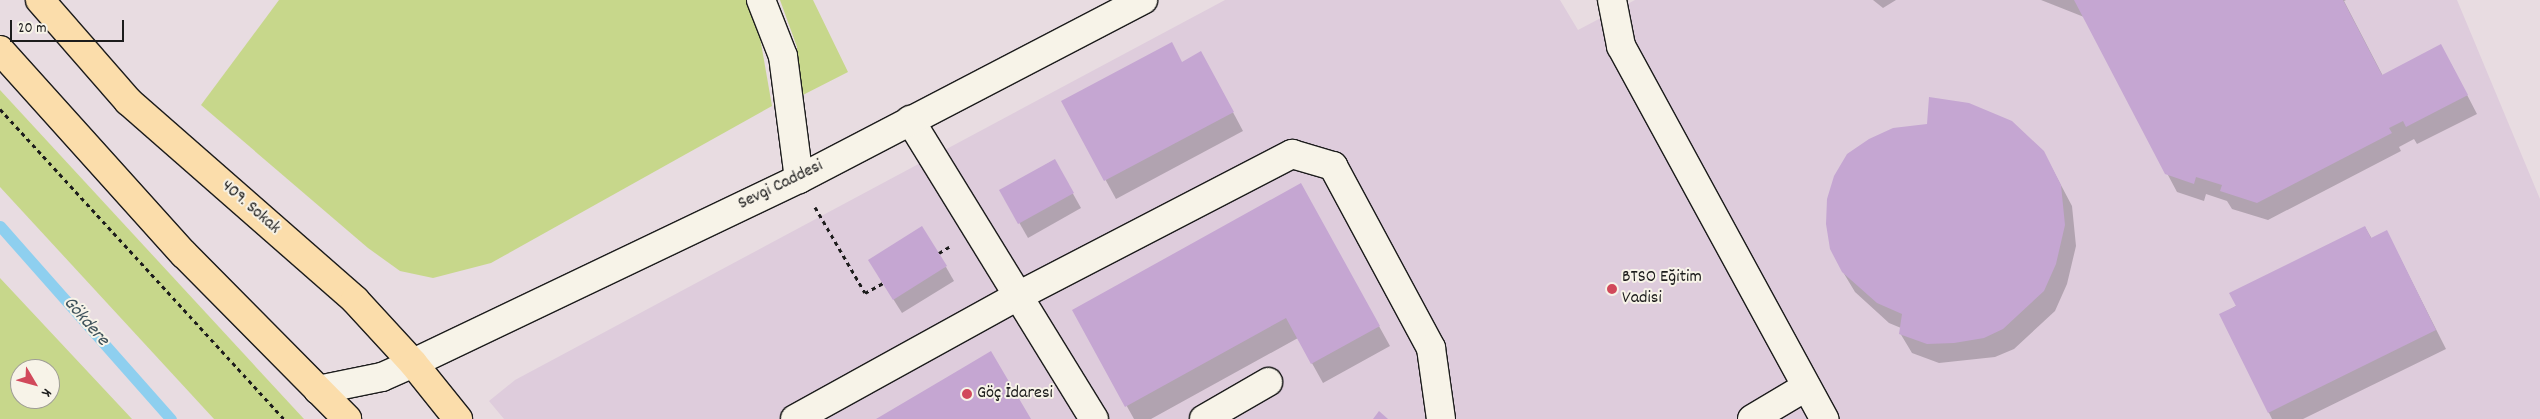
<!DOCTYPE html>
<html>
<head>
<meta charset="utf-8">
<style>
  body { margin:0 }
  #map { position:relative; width:2540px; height:419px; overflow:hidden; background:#e8dce1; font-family:Dekko,sans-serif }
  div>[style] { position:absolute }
  .built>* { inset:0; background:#deccdc }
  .green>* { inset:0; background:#c7d78b }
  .shadow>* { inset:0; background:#0003 }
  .stream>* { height:11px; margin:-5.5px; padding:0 5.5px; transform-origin:5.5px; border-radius:5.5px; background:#8ecfef }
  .building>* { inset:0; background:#c5a6d2 }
  .path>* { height:3px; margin-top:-1.5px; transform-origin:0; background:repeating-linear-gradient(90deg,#1c1c1c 0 4px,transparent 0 8px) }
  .roads { filter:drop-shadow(1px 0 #1c1c1c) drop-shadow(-1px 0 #1c1c1c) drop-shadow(0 1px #1c1c1c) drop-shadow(0 -1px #1c1c1c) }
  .minor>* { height:28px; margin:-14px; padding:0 14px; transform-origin:14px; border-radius:14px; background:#f7f3e8 }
  .major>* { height:28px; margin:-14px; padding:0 14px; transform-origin:14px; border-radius:14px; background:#fbddab }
  .dots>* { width:14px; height:14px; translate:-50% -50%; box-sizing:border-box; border:2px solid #f7f3e8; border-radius:50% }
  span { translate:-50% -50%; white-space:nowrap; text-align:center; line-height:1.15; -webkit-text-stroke:4px #f7f3e8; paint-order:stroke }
  .street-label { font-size:18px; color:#1c1c1c }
  .poi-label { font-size:18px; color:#1c1c1c }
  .left { translate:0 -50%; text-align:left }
  .water-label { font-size:19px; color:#3e525b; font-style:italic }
  .north { position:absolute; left:10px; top:359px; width:50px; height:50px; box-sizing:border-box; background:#f7f3e8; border:1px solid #9f9d96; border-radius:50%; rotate:127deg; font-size:14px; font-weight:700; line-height:20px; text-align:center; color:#1c1c1c }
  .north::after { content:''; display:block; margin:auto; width:18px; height:22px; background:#d1495b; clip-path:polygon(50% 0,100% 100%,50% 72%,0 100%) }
  .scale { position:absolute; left:10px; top:20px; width:114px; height:22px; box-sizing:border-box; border:2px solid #1c1c1c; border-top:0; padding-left:6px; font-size:15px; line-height:18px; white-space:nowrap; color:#1c1c1c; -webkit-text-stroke:4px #f7f3e8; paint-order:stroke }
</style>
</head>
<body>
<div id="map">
  <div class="built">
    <div style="clip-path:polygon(1225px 0,1560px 0,1578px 30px,1635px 0,2457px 0,2540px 199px,2540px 419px,504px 419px,489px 401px,515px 380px)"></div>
  </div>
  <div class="green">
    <div style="clip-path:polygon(279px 0,749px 0,757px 20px,772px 106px,491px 263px,433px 278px,400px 271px,368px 248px,201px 105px)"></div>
    <div style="clip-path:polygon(780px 0,813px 0,848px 72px,797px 98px,797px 47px)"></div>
    <div style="clip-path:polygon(0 90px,304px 419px,214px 419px,0 187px)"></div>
    <div style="clip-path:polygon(evenodd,0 278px,132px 419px,0 419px,0 278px,20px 369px,50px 369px,50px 399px,20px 399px,20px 369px)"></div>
  </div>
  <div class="shadow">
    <div style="clip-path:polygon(1873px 0,1896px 0,1883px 8px)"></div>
    <div style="clip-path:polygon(2041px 0,2346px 0,2344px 1px,2383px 76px,2451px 64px,2477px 114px,2417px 144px,2414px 139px,2399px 147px,2401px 151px,2268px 220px,2232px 209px,2227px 201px,2206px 194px,2204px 201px,2177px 192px,2084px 17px)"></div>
    <div style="clip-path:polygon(1182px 63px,1211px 71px,1243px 131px,1116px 199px,1063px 102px)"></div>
    <div style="clip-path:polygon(2043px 151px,2072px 206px,2076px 246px,2067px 284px,2055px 311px,2014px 349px,1995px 357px,1939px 363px,1912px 353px,1900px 333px,1901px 328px,1889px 323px,1855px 292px,1843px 272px)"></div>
    <div style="clip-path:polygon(1054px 160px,1081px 208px,1028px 238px,1001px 191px)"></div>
    <div style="clip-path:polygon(1312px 205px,1390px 346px,1323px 383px,1298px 338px,1151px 419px,1134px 419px,1074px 311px)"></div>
    <div style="clip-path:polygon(2365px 227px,2372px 239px,2387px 232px,2446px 349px,2303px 419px,2272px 419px,2221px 315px)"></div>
    <div style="clip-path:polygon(946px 267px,954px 281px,902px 313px,878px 275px)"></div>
  </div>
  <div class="stream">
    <div style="left:0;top:226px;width:258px;rotate:48.5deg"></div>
  </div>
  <div class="building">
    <div style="clip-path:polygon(2074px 0,2343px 0,2382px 75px,2441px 44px,2468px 95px,2406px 127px,2403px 121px,2389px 128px,2392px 133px,2257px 203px,2220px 191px,2222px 185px,2196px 177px,2194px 184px,2165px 174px)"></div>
    <div style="clip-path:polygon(1172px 42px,1182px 62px,1201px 51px,1234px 112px,1104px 181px,1061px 101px)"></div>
    <div style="clip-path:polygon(1929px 97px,1969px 103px,2012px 121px,2044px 151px,2061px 185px,2065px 225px,2056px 264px,2044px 291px,2003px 329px,1984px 338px,1954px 343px,1927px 344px,1899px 334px,1902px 314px,1877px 303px,1842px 272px,1830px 249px,1826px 224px,1827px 199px,1834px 176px,1847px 154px,1869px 139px,1893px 128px,1927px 124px)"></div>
    <div style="clip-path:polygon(1055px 159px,1074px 193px,1018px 224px,999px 190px)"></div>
    <div style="clip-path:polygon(1301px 183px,1380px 326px,1311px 364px,1286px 318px,1125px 407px,1072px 310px)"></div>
    <div style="clip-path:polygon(922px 226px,947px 266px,893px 300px,868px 260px)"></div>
    <div style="clip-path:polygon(2365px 226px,2371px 238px,2387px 230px,2436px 330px,2268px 413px,2219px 314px,2236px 306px,2229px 293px)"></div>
    <div style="clip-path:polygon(991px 351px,1031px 419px,876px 419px,959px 370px)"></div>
    <div style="clip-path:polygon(1379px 411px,1388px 419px,1373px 419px)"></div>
  </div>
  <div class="path">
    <div style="left:0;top:109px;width:420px;rotate:47.5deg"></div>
    <div style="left:815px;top:207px;width:99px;rotate:59.8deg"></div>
    <div style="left:865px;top:293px;width:21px;rotate:-29deg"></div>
    <div style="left:939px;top:253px;width:12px;rotate:-31deg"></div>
  </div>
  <div class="roads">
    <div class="minor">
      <div style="left:761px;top:0;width:60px;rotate:68.6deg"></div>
      <div style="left:783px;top:56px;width:124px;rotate:82.6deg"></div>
      <div style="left:1612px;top:0;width:47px;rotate:78.9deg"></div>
      <div style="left:1621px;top:46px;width:425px;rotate:61.4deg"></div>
      <div style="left:910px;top:120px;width:351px;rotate:58.4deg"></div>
      <div style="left:318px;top:390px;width:65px;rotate:-11.5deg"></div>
      <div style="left:382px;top:377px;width:34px;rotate:-24deg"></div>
      <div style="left:413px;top:363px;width:428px;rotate:-25.5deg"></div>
      <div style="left:799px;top:179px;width:388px;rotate:-27.5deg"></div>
      <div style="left:795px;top:419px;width:255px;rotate:-28.9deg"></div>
      <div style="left:1018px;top:296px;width:309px;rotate:-27.4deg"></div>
      <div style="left:1292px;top:154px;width:43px;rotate:16.3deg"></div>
      <div style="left:1333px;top:166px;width:207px;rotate:61.7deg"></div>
      <div style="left:1431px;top:348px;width:72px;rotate:82deg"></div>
      <div style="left:1204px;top:419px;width:74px;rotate:-30deg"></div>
      <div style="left:1752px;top:419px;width:63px;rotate:-30.7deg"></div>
    </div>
    <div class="major">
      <div style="left:40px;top:0;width:134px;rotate:48.9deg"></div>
      <div style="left:128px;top:101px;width:302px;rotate:41.2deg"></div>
      <div style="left:355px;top:300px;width:86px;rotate:47.4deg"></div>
      <div style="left:413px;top:363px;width:72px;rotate:51.2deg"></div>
      <div style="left:0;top:50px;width:275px;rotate:48deg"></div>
      <div style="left:184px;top:254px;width:232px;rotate:45.3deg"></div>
    </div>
  </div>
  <div class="dots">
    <div style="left:1612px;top:289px;background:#d1495b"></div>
    <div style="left:967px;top:394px;background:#d1495b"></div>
  </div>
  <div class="street-label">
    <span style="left:781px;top:186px;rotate:-26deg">Sevgi Caddesi</span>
    <span style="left:250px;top:208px;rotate:41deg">409. Sokak</span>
  </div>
  <div class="poi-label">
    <span class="left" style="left:1622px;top:289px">BTSO Eğitim<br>Vadisi</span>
    <span class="left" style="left:977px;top:394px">Göç İdaresi</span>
  </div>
  <div class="water-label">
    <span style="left:85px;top:322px;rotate:49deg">Gökdere</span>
  </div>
  <div class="north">K</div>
  <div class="scale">20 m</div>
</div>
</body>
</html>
